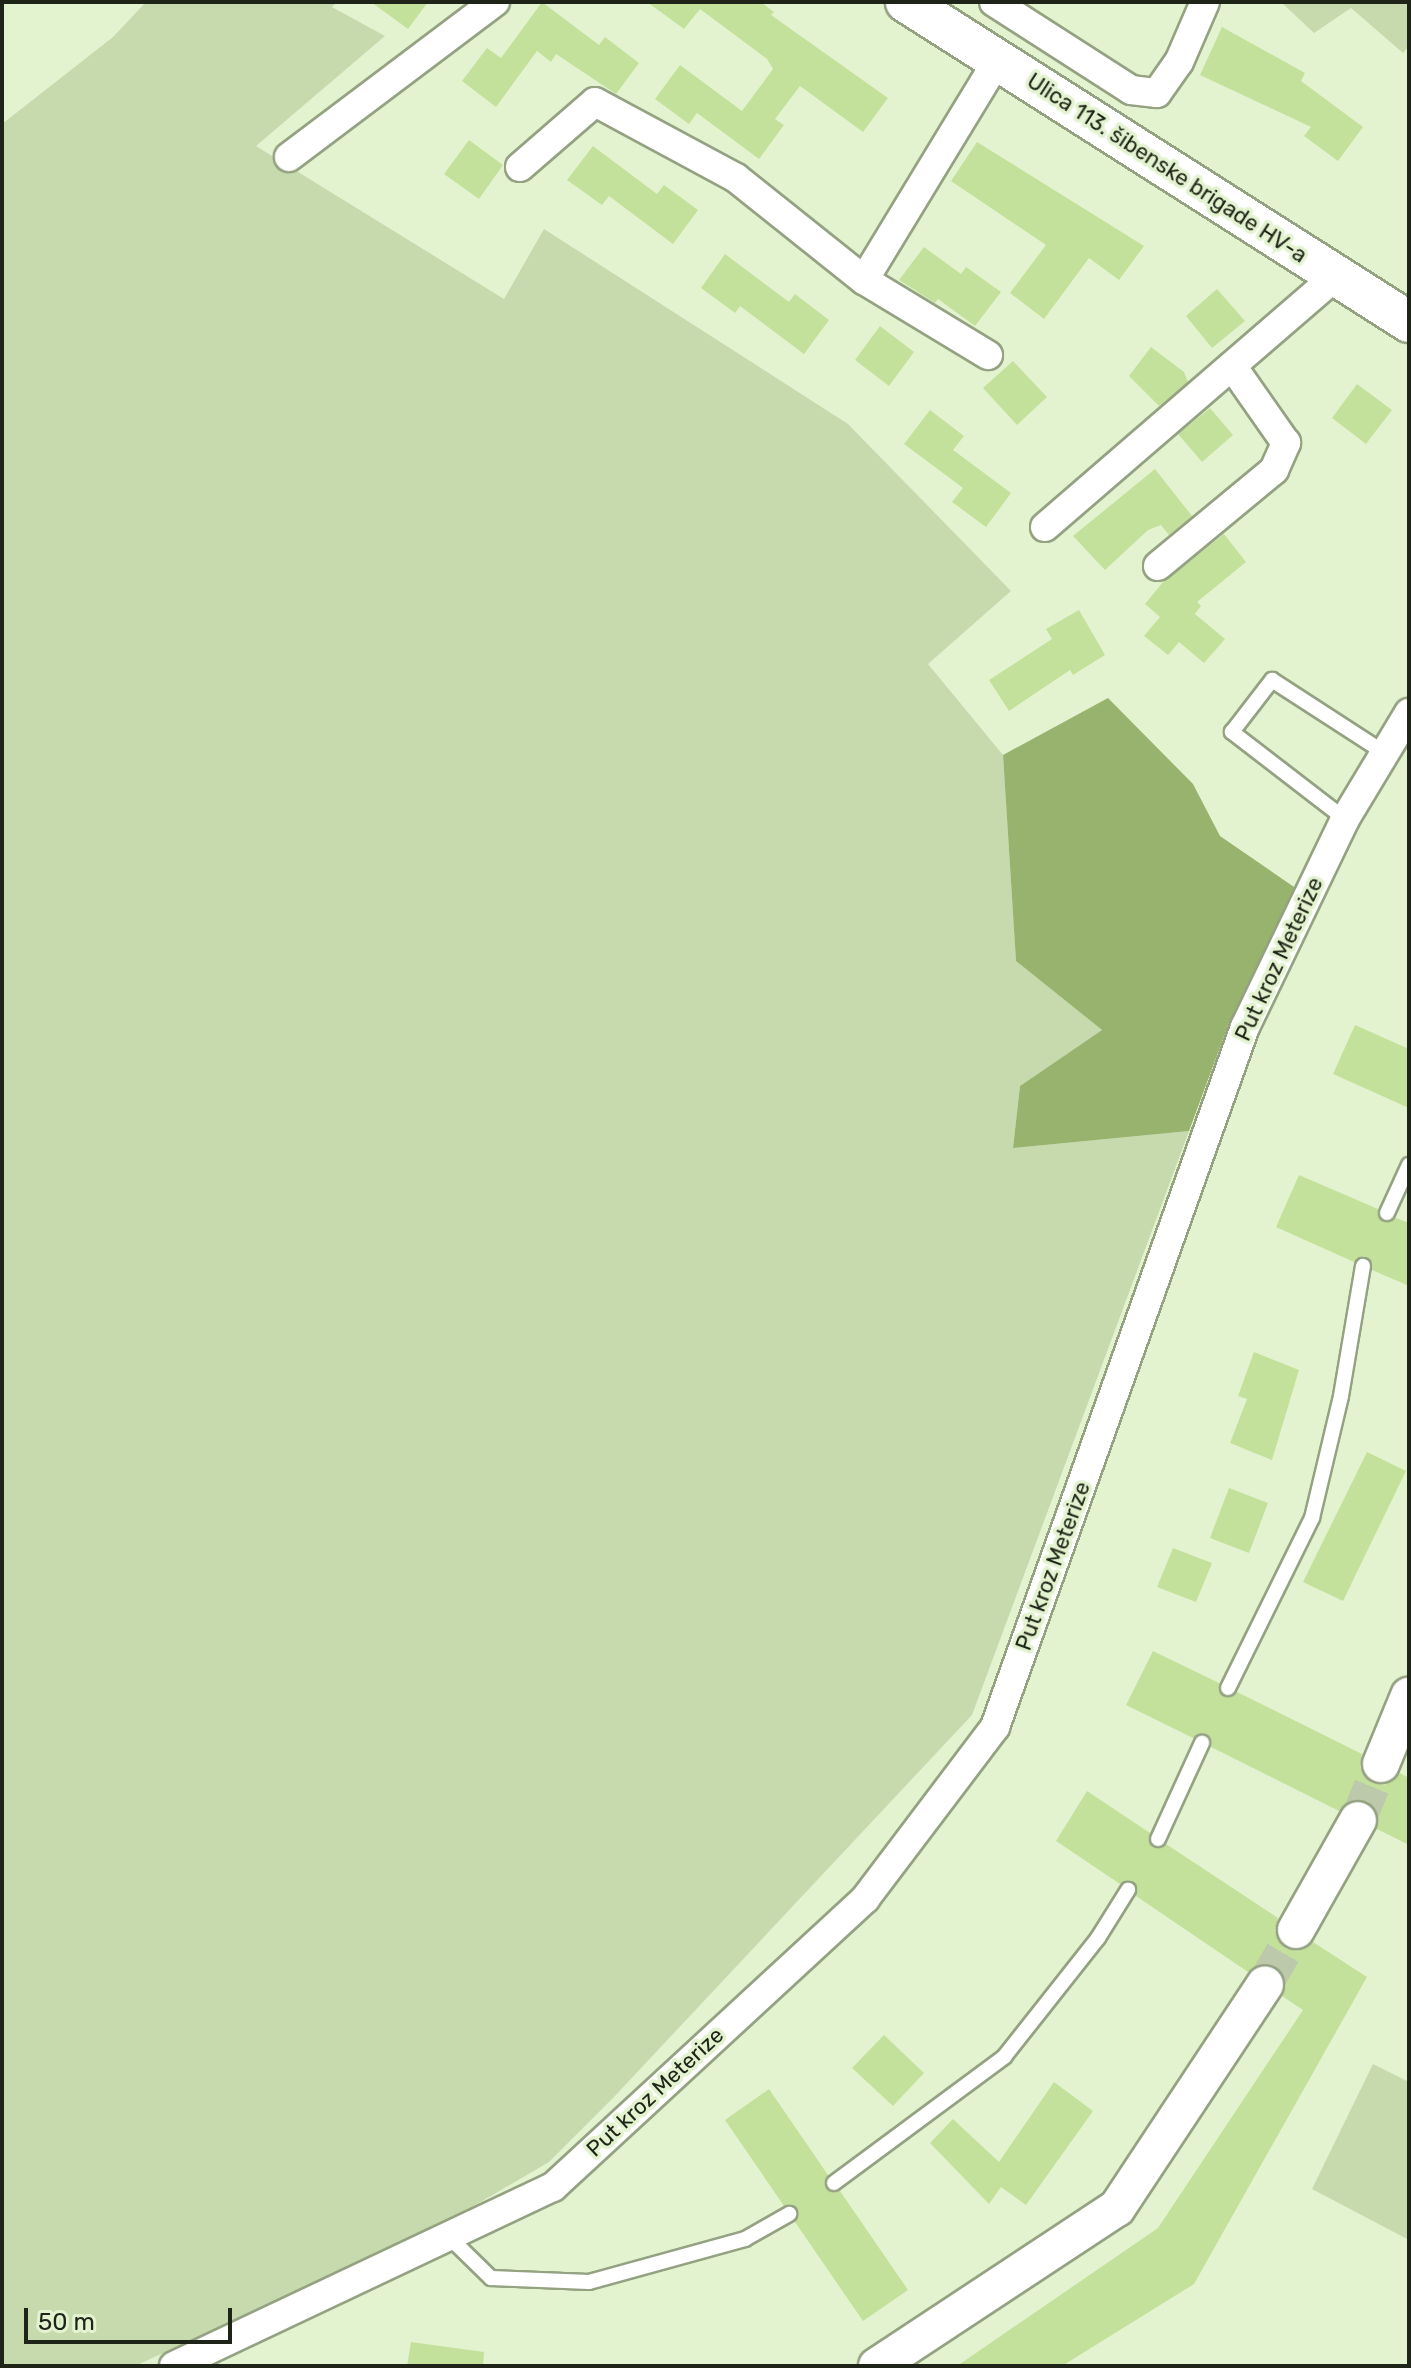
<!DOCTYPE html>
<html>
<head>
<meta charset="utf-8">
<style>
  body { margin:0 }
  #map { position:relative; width:1411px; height:2368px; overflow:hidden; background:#e3f3d0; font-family:Rubik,sans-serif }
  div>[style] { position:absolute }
  .green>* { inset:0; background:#c7daae }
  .forest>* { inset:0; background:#97b36e }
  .building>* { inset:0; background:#c4e19b }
  .tertiary-tunnel>* { height:36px; margin-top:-18px; transform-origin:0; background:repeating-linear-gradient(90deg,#bccaab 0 36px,transparent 0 54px) }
  .roads { filter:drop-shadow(2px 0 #94a282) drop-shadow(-2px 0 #94a282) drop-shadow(0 2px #94a282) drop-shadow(0 -2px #94a282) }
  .service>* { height:14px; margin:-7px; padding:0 7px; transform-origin:7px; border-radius:7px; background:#fff }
  .minor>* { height:28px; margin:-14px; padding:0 14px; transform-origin:14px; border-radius:14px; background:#fff }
  .tertiary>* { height:36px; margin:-18px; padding:0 18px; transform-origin:18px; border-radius:18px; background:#fff }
  .secondary>* { height:40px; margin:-20px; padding:0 20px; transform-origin:20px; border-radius:20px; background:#fff }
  span { translate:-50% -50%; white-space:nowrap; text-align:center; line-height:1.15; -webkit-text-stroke:7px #e3f3d0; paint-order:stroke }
  .street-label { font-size:22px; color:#1e2417 }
  .frame { position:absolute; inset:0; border:4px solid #1e2417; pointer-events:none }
  .scale { position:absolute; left:24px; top:2308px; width:208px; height:36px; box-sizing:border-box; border:4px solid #1e2417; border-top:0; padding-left:10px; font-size:24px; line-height:28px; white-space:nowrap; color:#1e2417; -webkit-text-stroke:6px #e3f3d0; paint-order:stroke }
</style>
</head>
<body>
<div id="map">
  <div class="green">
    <div style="clip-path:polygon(146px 2px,337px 2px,332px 7px,385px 36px,256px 146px,504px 299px,544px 229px,848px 424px,1011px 591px,928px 664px,1003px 755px,1016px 961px,1102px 1030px,1020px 1086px,1013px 1148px,1189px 1131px,972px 1715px,613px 2098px,549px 2162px,448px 2221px,135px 2366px,2px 2366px,2px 124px,113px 37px)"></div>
    <div style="clip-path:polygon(1409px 2px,1409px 46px,1403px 53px,1351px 8px,1314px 33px,1282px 3px)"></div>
    <div style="clip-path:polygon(1373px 2064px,1409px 2082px,1409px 2240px,1312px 2189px)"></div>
  </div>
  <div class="forest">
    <div style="clip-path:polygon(1108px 698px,1193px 784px,1220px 836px,1297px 889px,1229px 1023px,1189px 1131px,1013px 1148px,1020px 1086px,1102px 1030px,1016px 961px,1003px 755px)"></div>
  </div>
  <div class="building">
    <div style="clip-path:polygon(371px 2px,428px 2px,408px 29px)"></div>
    <div style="clip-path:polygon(542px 2px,599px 45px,605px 37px,639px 63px,616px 94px,556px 54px,551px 62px,537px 51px,496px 107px,462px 81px,487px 48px,501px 58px)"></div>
    <div style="clip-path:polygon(647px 2px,761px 2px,774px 12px,771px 15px,888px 98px,863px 132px,800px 86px,775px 119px,784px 125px,759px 159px,697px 113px,689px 124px,655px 99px,680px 65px,742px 111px,773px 69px,767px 59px,700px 9px,684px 29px)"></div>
    <div style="clip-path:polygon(1222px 27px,1305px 73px,1301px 81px,1363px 127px,1338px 161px,1304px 136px,1311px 127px,1200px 75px)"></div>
    <div style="clip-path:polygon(469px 140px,503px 165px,479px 199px,444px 174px)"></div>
    <div style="clip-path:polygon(977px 142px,1144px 246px,1119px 280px,1089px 258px,1044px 319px,1010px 293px,1046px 245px,951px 181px)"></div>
    <div style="clip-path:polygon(593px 146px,657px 194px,664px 185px,698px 210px,673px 244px,609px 196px,602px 205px,567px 180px)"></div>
    <div style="clip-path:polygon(924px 247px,961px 274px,966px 267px,1001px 292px,975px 326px,938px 299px,935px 303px,899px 280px)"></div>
    <div style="clip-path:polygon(725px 254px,789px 302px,795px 294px,829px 320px,804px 354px,740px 306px,735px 313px,701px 288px)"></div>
    <div style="clip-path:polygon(1217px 289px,1245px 321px,1212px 348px,1186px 316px)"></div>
    <div style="clip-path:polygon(880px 326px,914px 352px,889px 386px,855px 360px)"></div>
    <div style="clip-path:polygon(1151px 347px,1184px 372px,1188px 382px,1159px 406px,1129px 376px)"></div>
    <div style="clip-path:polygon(1013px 361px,1047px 397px,1017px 425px,983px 388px)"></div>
    <div style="clip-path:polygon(1357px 384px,1392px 410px,1366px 444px,1332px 418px)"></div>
    <div style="clip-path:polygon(1210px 408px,1233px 435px,1202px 462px,1178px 434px)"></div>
    <div style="clip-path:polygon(930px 410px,964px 436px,953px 450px,1011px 493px,986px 527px,952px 502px,963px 488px,904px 444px)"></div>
    <div style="clip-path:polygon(1155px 469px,1192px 516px,1169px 535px,1161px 525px,1148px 530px,1105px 570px,1073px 536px)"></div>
    <div style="clip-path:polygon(1224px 534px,1246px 562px,1197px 602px,1201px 606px,1195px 614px,1225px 639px,1204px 663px,1179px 642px,1168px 655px,1144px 636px,1160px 617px,1145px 604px,1163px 582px)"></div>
    <div style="clip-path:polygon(1079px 610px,1105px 655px,1073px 675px,1070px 670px,1009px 711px,989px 680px,1052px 639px,1046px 629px)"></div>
    <div style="clip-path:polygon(1355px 1025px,1409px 1049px,1409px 1108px,1333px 1074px)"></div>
    <div style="clip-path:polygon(1299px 1175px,1378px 1209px,1384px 1222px,1396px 1218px,1409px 1223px,1409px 1286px,1372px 1270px,1365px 1256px,1354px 1262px,1276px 1227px)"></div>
    <div style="clip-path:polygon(1254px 1352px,1299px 1370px,1272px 1460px,1230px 1443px,1247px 1399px,1238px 1396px)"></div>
    <div style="clip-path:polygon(1367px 1452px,1406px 1471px,1343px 1601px,1303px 1582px)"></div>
    <div style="clip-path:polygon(1229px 1488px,1268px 1503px,1249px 1553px,1210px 1538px)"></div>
    <div style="clip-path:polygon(1173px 1548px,1212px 1563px,1196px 1602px,1157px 1587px)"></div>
    <div style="clip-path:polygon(1153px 1651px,1219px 1683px,1224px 1697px,1237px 1692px,1362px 1754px,1360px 1768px,1372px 1783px,1385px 1785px,1400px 1773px,1409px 1778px,1409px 1845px,1377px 1829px,1376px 1810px,1368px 1801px,1348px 1802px,1339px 1811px,1211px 1747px,1207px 1734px,1193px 1738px,1126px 1705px)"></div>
    <div style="clip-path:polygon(1087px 1791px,1150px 1833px,1153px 1848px,1166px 1844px,1278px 1918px,1275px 1931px,1285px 1948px,1297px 1951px,1313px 1942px,1367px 1977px,1194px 2284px,1062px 2366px,957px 2366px,1158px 2228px,1303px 2010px,1282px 1996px,1286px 1984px,1277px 1967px,1265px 1963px,1248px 1972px,1136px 1896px,1134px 1882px,1120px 1884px,1056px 1841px)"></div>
    <div style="clip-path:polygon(884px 2035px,924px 2073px,893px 2106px,852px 2068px)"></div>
    <div style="clip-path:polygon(1054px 2082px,1093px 2111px,1026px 2205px,1001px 2187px,989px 2204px,930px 2143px,953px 2119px,999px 2162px)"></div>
    <div style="clip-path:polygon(769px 2089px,828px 2175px,826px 2188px,840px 2191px,908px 2290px,863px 2321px,795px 2222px,797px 2208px,784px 2206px,725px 2120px)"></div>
    <div style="clip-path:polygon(411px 2342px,484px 2352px,483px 2366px,407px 2366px)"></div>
  </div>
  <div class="tertiary-tunnel">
    <div style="left:1358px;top:1820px;width:61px;rotate:-67.7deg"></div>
    <div style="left:1265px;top:1984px;width:62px;rotate:-60.1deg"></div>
  </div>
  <div class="roads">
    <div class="service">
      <div style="left:1345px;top:819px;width:143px;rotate:-142.4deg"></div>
      <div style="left:1232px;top:732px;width:66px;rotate:-52.4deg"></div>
      <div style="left:1272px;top:680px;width:135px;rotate:32.9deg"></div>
      <div style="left:1387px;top:1213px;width:53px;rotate:-65.4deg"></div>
      <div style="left:1228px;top:1688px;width:190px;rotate:-63.7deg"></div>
      <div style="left:1312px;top:1518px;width:125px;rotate:-76.6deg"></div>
      <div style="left:1341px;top:1396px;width:132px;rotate:-80.4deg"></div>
      <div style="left:1158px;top:1839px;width:106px;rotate:-65.4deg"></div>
      <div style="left:834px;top:2183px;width:212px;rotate:-36.5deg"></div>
      <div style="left:1004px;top:2057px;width:152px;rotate:-51.7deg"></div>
      <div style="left:1098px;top:1938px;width:57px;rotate:-58deg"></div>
      <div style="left:449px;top:2237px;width:59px;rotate:44.3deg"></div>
      <div style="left:491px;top:2278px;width:98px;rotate:2.3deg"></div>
      <div style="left:589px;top:2282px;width:162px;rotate:-15.4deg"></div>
      <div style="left:745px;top:2239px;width:51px;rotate:-29.6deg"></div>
    </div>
    <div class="minor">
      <div style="left:994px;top:2px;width:163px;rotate:32.7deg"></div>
      <div style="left:1131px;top:90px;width:26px;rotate:7deg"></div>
      <div style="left:1157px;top:93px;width:38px;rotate:-55deg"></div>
      <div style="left:1179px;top:62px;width:65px;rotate:-66.6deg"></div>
      <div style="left:289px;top:157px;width:258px;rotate:-37deg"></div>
      <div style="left:520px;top:167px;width:99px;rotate:-40.9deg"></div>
      <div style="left:595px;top:102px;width:160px;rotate:28.3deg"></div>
      <div style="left:736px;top:178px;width:164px;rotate:38.6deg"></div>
      <div style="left:864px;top:280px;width:145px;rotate:31.2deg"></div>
      <div style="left:864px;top:280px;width:258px;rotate:-58.7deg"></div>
      <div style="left:1045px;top:527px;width:384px;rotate:-40.8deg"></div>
      <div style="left:1158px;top:566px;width:151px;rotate:-39.6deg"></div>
      <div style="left:1274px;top:470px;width:30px;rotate:-66deg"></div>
      <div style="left:1286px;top:443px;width:94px;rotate:-125deg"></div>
      <div style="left:174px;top:2366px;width:419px;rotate:-25.3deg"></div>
      <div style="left:553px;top:2187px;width:425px;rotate:-42.7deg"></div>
      <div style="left:865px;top:1899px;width:216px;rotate:-52.9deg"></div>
      <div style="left:995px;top:1727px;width:743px;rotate:-70.35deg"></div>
      <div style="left:1245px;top:1027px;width:231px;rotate:-64.3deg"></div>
      <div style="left:1345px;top:819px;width:124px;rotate:-58.9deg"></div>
    </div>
    <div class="tertiary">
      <div style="left:1381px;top:1764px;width:74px;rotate:-67.6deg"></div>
      <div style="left:1296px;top:1930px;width:126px;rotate:-60.6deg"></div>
      <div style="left:877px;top:2366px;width:287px;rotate:-33.4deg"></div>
      <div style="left:1117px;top:2208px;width:268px;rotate:-56.5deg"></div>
    </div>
    <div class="secondary">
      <div style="left:906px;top:2px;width:596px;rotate:32.46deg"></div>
    </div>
  </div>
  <div class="street-label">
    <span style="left:1167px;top:168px;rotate:33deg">Ulica 113. šibenske brigade HV-a</span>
    <span style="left:1279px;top:959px;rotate:-65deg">Put kroz Meterize</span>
    <span style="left:1053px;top:1566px;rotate:-70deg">Put kroz Meterize</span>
    <span style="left:655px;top:2092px;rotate:-43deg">Put kroz Meterize</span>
  </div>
  <div class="frame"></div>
  <div class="scale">50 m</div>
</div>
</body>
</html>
